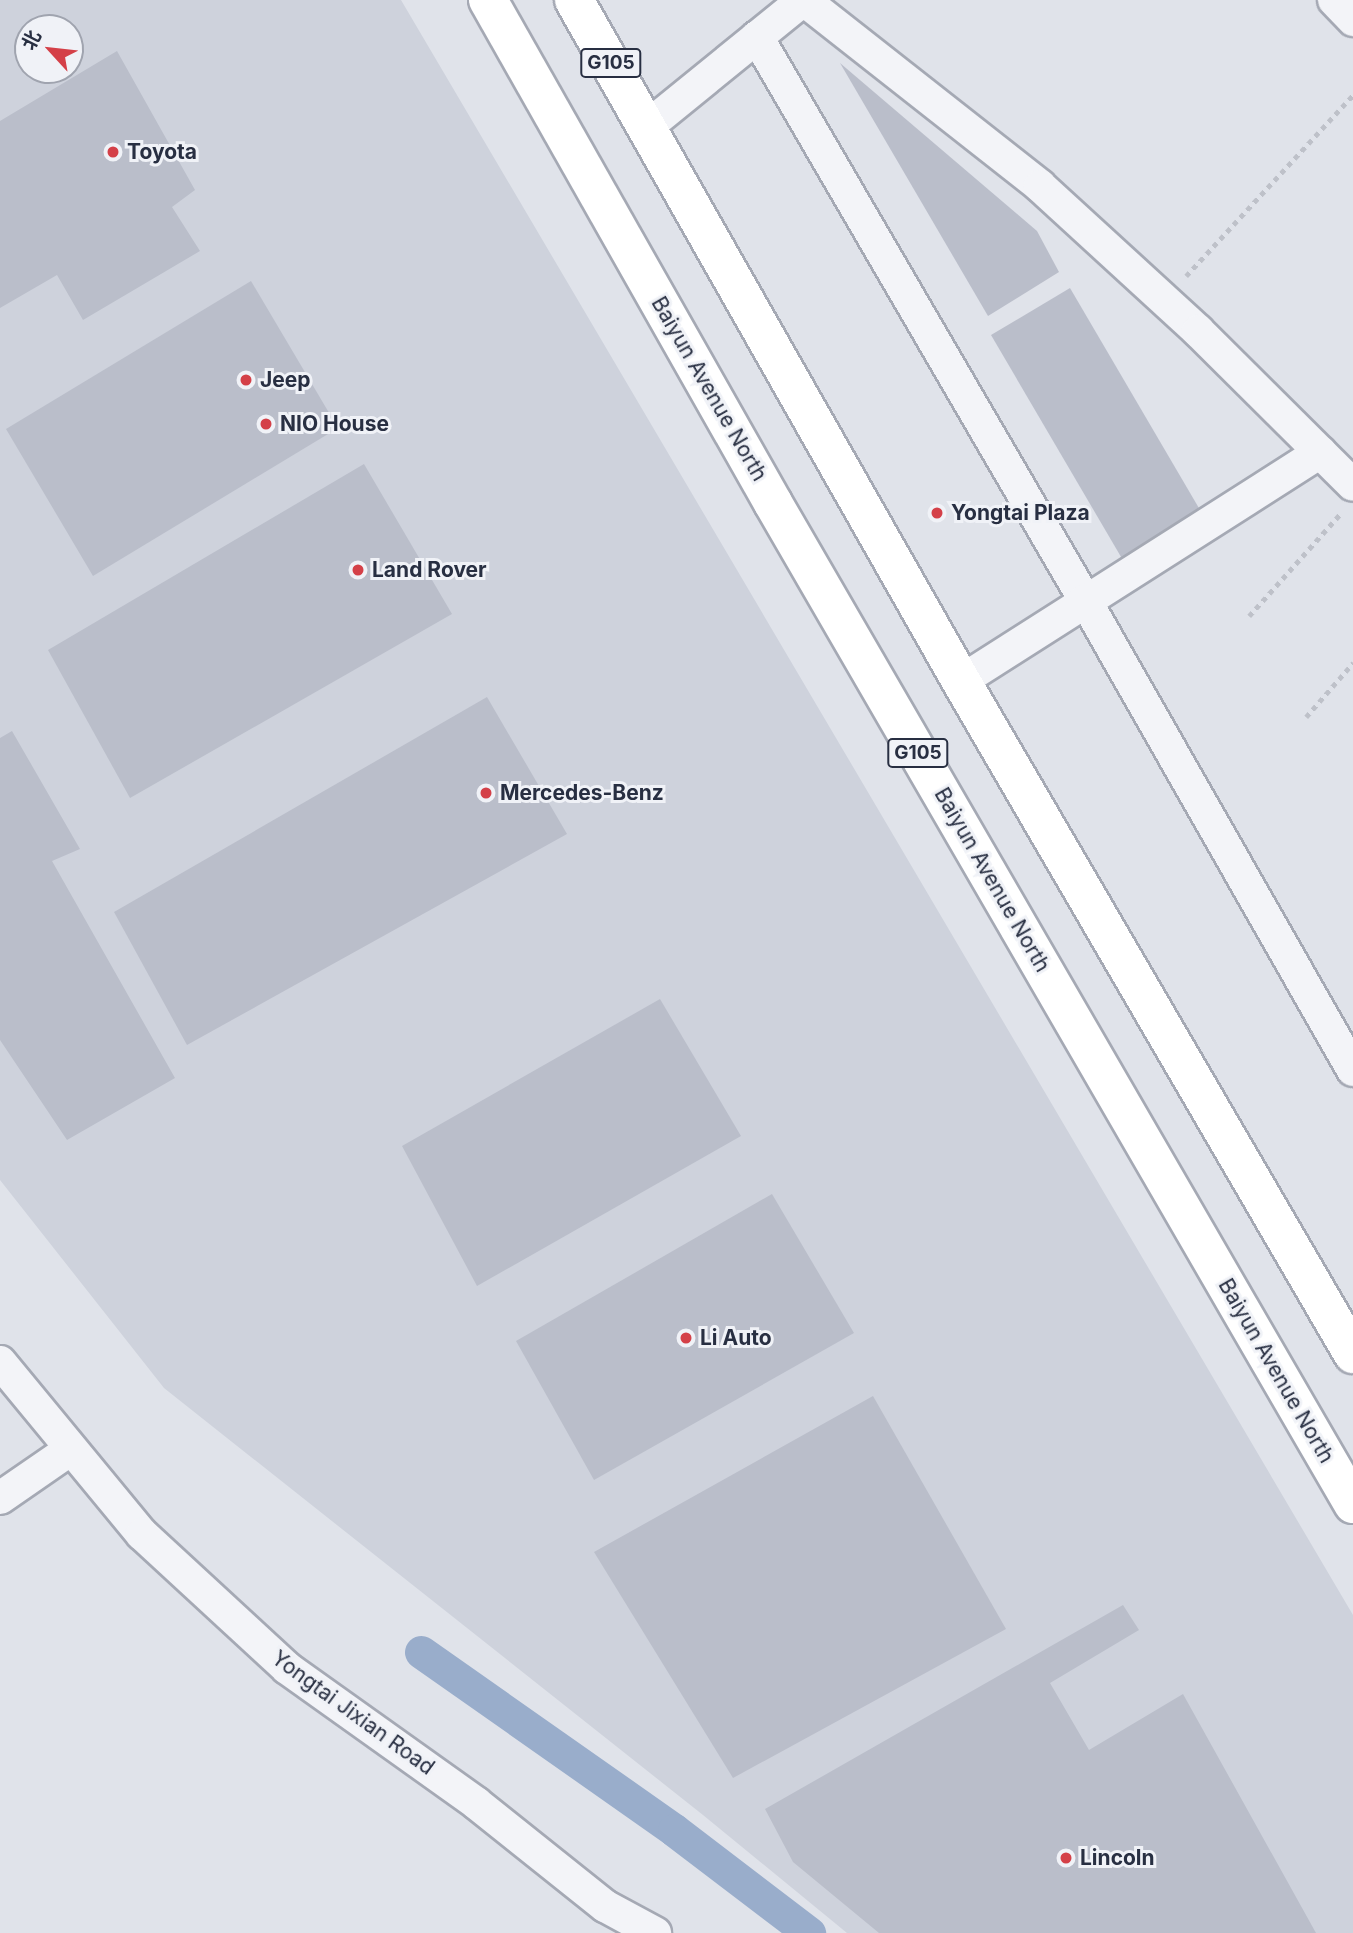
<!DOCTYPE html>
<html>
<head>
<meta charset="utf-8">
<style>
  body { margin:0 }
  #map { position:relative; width:1353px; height:1933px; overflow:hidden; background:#e0e3ea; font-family:Inter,"Noto Sans SC",sans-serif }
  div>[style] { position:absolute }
  .built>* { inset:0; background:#ced2dc }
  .canal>* { height:33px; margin:-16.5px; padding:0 16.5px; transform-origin:16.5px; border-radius:16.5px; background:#99adcb }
  .building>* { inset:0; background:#babeca }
  .path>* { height:4.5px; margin-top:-2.25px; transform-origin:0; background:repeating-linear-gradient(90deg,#bec1c9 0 5px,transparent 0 10px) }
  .roads { filter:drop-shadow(2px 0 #a5a9b4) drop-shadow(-2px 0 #a5a9b4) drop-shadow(0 2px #a5a9b4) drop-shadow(0 -2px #a5a9b4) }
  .minor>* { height:32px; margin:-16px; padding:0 16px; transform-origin:16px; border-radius:16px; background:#f3f4f8 }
  .highway>* { height:38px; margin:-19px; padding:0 19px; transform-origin:19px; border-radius:19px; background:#fff }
  .dots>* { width:19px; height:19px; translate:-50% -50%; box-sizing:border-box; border:4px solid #f0f2f7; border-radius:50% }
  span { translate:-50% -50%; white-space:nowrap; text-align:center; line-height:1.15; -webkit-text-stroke:6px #f0f2f7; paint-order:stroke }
  .shield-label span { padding:2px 5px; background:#f0f2f7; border:2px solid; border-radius:5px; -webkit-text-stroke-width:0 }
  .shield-label { font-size:19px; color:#282f42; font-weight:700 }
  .poi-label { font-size:21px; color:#282f42; font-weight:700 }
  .left { translate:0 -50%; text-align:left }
  .street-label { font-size:21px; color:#282f42 }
  .north { position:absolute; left:14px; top:14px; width:70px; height:70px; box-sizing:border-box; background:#f0f2f7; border:2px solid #a0a4af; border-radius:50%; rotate:297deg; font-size:19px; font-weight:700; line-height:28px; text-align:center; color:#282f42 }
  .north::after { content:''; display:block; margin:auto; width:24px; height:32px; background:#d44048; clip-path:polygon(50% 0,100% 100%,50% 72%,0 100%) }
</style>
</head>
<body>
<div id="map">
  <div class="built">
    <div style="clip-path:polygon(evenodd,0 0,401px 0,1353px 1615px,1353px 1933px,847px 1933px,703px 1815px,164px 1388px,0 1180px,0 0,28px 28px,70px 28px,70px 70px,28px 70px,28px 28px)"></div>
  </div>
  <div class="canal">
    <div style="left:421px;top:1652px;width:309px;rotate:35.1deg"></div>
    <div style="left:674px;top:1830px;width:170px;rotate:37.3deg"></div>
  </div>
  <div class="building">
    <div style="clip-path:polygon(117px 51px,195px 190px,172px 207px,200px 251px,83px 320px,57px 275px,0 308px,0 121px)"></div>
    <div style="clip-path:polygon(840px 63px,1037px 231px,1059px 272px,988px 316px)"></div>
    <div style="clip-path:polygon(251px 281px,338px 428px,93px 576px,6px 429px)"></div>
    <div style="clip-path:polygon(1070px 288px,1203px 515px,1124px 562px,991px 335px)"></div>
    <div style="clip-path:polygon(364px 464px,452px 614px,130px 798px,48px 650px)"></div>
    <div style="clip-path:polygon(487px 697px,567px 834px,187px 1045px,114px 912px)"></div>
    <div style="clip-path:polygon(12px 731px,80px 849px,52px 861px,175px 1078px,67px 1140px,0 1040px,0 738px)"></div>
    <div style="clip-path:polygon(660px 999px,741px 1136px,477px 1286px,402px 1146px)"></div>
    <div style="clip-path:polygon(772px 1194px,854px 1333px,594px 1480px,516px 1341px)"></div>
    <div style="clip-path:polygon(873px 1396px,1006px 1629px,733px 1778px,594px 1552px)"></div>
    <div style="clip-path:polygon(1123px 1605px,1139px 1630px,1050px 1683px,1089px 1750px,1183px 1694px,1316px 1933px,879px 1933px,793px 1862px,765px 1809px)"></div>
  </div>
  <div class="path">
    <div style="left:1186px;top:276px;width:246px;rotate:-47.3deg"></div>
    <div style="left:1249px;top:616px;width:138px;rotate:-48.2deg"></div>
    <div style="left:1306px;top:717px;width:72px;rotate:-49deg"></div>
  </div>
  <div class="roads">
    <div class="minor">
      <div style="left:804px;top:0;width:300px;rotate:38.2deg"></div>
      <div style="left:1040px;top:186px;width:214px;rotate:42.5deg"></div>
      <div style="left:1198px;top:331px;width:218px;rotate:44.8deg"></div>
      <div style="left:1334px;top:0;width:28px;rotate:46deg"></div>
      <div style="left:757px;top:37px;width:652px;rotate:59.78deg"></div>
      <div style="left:1085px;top:600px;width:541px;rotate:60.31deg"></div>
      <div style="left:648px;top:126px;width:200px;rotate:-39.1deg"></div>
      <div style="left:961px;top:681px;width:426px;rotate:-32.5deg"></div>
      <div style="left:0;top:1362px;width:223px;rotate:50.5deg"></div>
      <div style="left:142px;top:1534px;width:197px;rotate:42.7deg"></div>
      <div style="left:287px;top:1668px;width:232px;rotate:35.5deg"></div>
      <div style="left:476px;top:1803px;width:165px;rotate:38.6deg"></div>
      <div style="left:605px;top:1906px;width:57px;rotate:28.4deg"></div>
      <div style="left:0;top:1498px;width:86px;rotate:-34.6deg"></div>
    </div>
    <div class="highway">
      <div style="left:488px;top:0;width:578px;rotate:60.46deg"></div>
      <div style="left:773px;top:503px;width:1157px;rotate:59.91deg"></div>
      <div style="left:574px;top:0;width:783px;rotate:60.39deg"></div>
      <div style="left:961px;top:681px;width:779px;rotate:59.78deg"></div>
    </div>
  </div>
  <div class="dots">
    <div style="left:113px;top:152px;background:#d44048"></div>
    <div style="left:246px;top:380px;background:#d44048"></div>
    <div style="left:266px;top:424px;background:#d44048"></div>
    <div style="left:937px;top:513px;background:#d44048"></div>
    <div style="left:358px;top:570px;background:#d44048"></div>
    <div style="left:486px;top:793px;background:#d44048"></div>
    <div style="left:686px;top:1338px;background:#d44048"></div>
    <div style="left:1066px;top:1858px;background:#d44048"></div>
  </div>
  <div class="shield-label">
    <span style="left:611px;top:63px">G105</span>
    <span style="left:918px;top:753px">G105</span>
  </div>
  <div class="poi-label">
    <span class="left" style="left:127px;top:152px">Toyota</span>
    <span class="left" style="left:260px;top:380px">Jeep</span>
    <span class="left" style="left:280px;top:424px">NIO House</span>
    <span class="left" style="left:951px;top:513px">Yongtai Plaza</span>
    <span class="left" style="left:372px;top:570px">Land Rover</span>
    <span class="left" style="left:500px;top:793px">Mercedes-Benz</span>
    <span class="left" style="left:700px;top:1338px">Li Auto</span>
    <span class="left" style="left:1080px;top:1858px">Lincoln</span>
  </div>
  <div class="street-label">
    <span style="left:709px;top:389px;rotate:60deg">Baiyun Avenue North</span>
    <span style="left:992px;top:880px;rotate:60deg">Baiyun Avenue North</span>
    <span style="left:1276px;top:1371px;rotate:60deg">Baiyun Avenue North</span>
    <span style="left:353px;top:1713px;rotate:36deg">Yongtai Jixian Road</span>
  </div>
  <div class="north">北</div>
</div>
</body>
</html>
